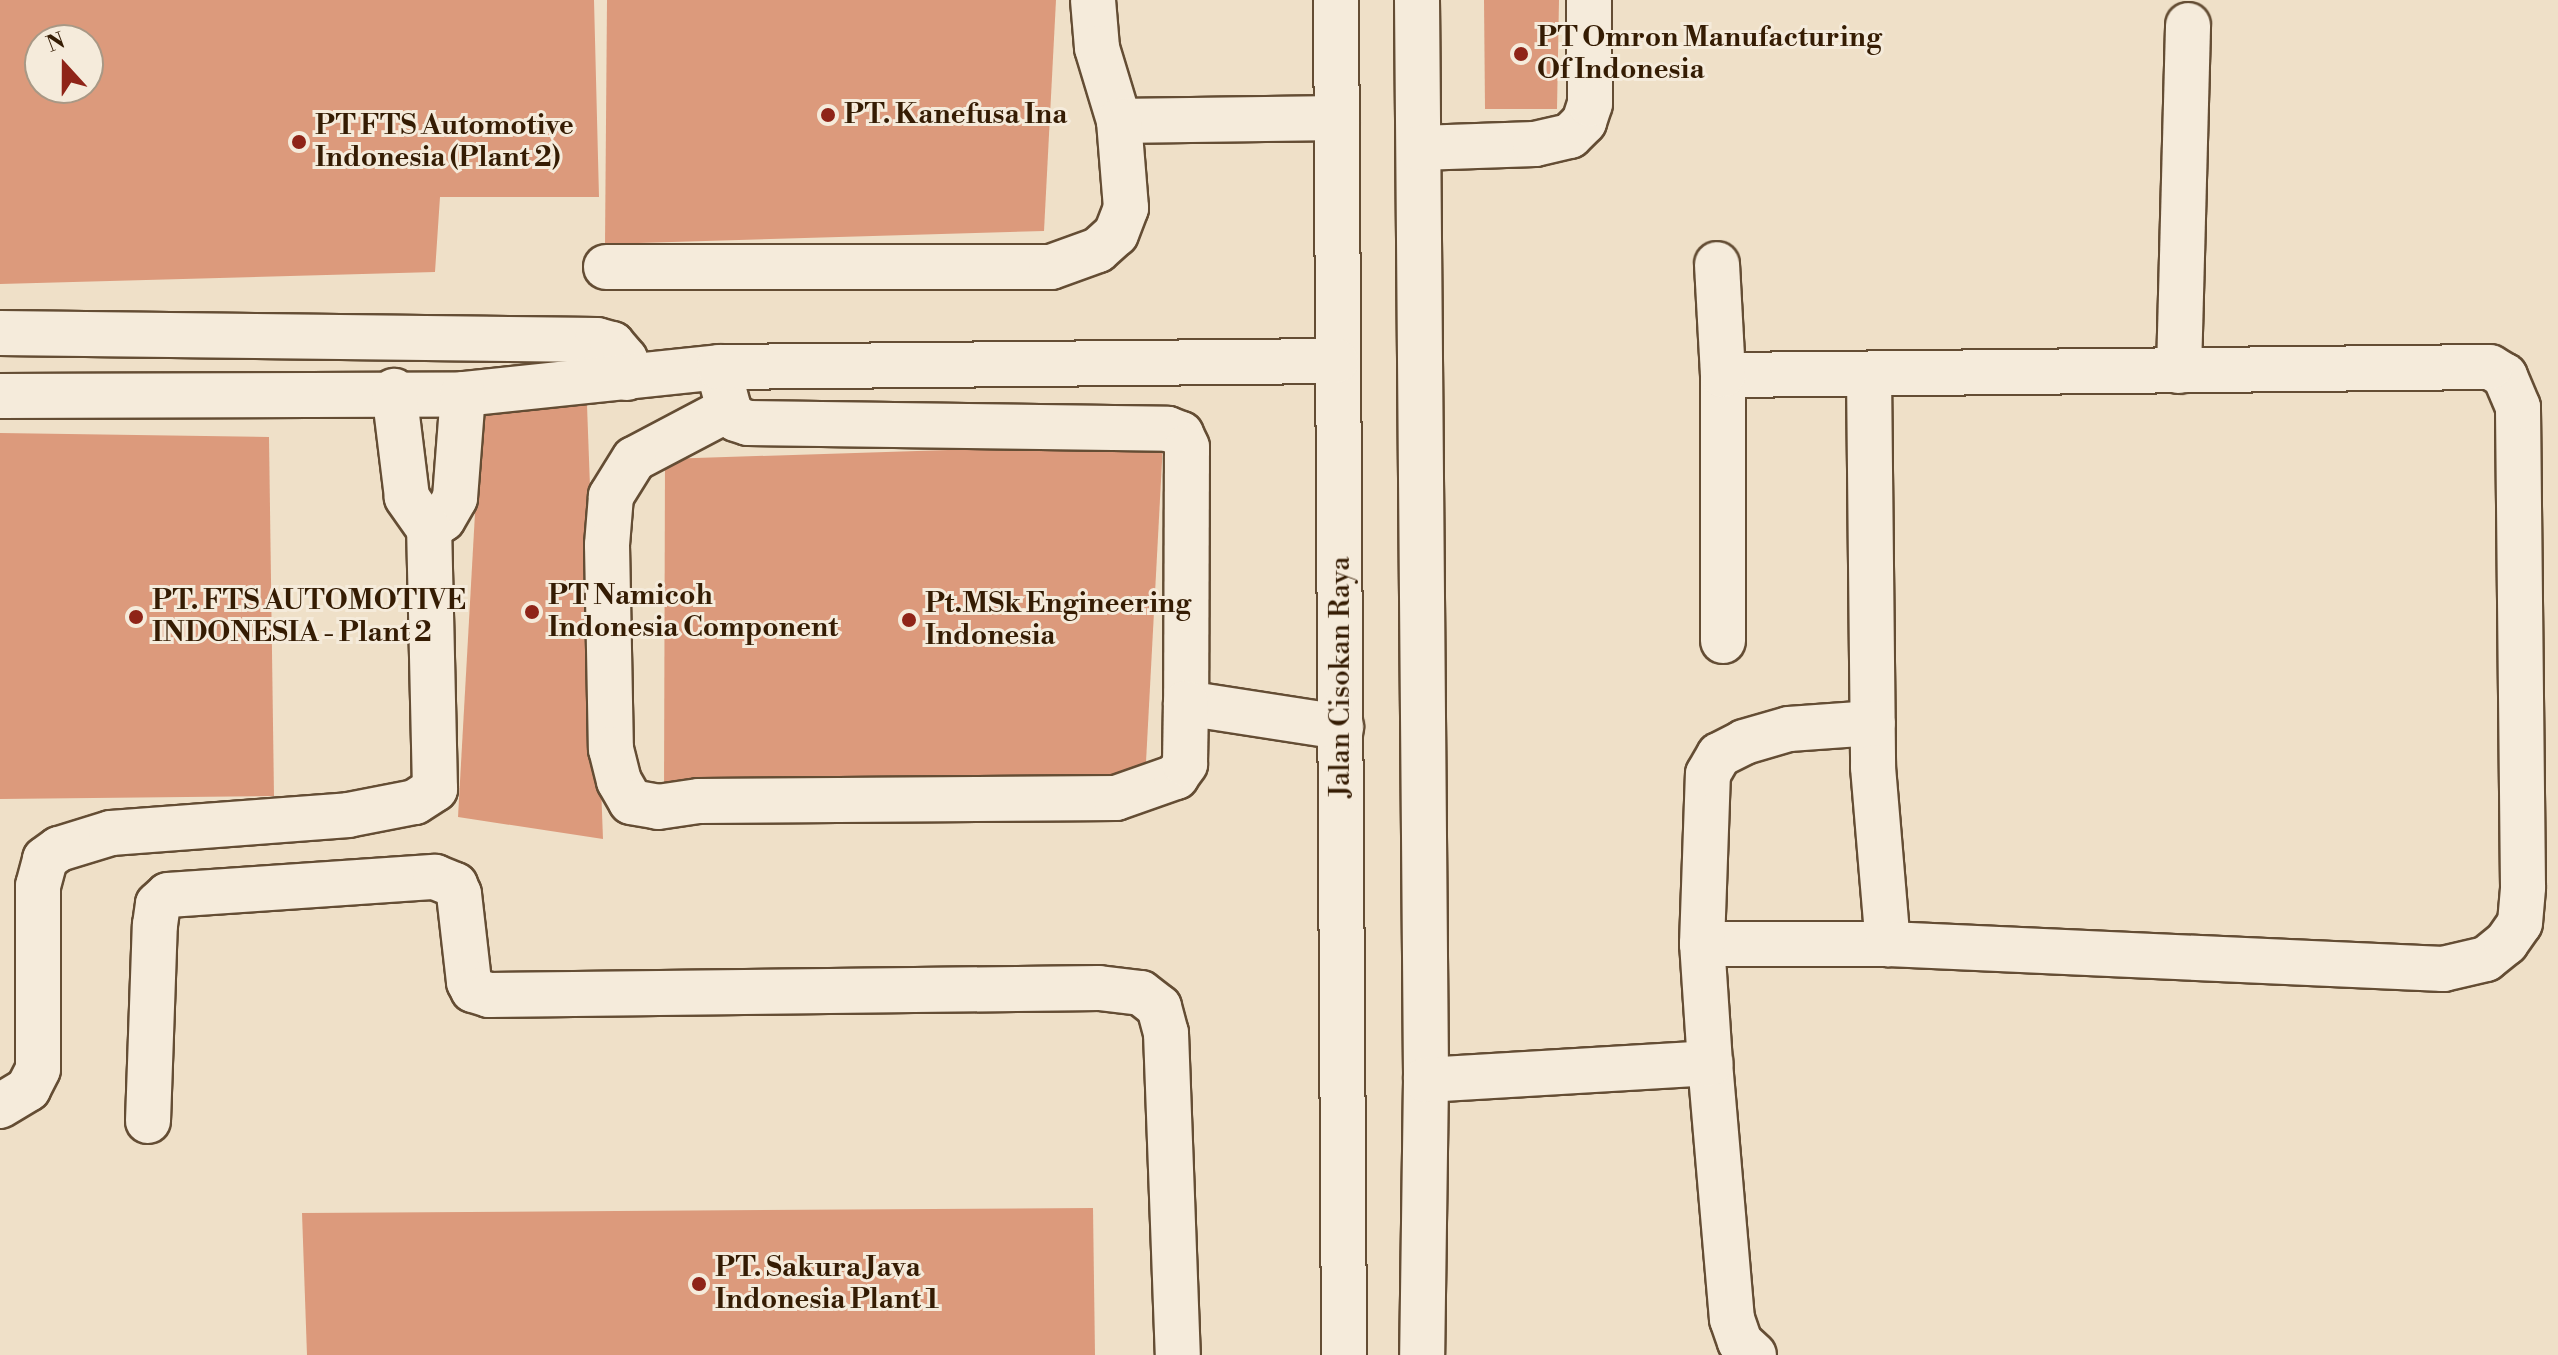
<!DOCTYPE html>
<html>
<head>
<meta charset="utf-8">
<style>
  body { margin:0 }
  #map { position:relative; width:2558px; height:1355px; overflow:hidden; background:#efe0c8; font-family:"Libre Bodoni",serif }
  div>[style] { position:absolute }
  .building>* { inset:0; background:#dc9a7c }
  .roads { filter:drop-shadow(2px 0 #644d34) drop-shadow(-2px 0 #644d34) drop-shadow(0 2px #644d34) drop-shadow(0 -2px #644d34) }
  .minor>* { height:44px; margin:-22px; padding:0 22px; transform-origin:22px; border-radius:22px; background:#f5ebdb }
  .dots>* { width:22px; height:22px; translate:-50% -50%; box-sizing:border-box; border:4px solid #f5ebdb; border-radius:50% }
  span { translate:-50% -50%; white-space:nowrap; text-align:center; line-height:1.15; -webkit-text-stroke:6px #f5ebdb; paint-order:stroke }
  .poi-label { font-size:28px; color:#351c03; font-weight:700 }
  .left { translate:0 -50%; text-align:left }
  .street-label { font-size:28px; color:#351c03 }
  .north { position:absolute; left:24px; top:24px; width:80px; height:80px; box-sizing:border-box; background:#f5ebdb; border:2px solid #a89885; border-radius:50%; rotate:339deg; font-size:22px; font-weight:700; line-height:32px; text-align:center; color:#351c03 }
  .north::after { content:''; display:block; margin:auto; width:28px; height:36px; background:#8f2418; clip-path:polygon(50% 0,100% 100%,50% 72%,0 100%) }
</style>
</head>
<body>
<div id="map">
  <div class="building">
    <div style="clip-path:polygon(evenodd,0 0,594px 0,599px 197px,440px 197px,435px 272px,0 284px,0 0,40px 40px,88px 40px,88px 88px,40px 88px,40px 40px)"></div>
    <div style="clip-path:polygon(607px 0,1056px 0,1044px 231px,605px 244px)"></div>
    <div style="clip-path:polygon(1484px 0,1559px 0,1557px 109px,1485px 109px)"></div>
    <div style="clip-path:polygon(587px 405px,603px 839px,458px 817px,481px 406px)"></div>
    <div style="clip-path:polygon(0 433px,269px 437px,274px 796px,0 799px)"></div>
    <div style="clip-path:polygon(1163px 443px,1145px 781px,664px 794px,665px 459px)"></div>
    <div style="clip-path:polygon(1093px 1208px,1095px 1355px,307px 1355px,302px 1213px)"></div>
  </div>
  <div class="roads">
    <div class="minor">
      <div style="left:1093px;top:0;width:48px;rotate:85.2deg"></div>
      <div style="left:1097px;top:48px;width:76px;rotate:73.2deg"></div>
      <div style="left:1119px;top:121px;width:218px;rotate:-0.8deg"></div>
      <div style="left:1336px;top:0;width:1355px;rotate:89.66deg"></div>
      <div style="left:1417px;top:0;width:1080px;rotate:89.52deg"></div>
      <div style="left:1426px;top:1080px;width:275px;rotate:90.8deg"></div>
      <div style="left:1419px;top:148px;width:116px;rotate:-2deg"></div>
      <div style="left:1535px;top:144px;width:36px;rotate:-13deg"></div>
      <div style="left:1570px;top:136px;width:20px;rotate:-45deg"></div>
      <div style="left:1584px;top:122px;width:19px;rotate:-72deg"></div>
      <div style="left:1590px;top:104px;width:104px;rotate:-90.6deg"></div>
      <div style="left:606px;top:267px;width:445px"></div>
      <div style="left:1051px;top:267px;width:50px;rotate:-19.9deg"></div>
      <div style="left:1098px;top:250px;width:24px;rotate:-42deg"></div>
      <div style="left:1116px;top:234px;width:28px;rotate:-69deg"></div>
      <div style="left:1126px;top:208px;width:87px;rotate:-94.6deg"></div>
      <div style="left:0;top:333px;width:597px;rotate:0.67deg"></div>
      <div style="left:597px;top:340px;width:16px;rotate:15deg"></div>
      <div style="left:612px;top:344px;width:20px;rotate:49deg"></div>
      <div style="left:625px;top:359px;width:19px;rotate:84deg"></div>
      <div style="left:2179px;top:371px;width:346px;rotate:-88.5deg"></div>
      <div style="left:1869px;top:374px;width:393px;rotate:89.4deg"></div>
      <div style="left:1873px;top:767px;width:178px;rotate:85.2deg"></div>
      <div style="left:1723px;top:375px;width:266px;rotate:90deg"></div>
      <div style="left:722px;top:383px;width:27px;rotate:75deg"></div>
      <div style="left:729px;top:409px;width:12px;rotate:55deg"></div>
      <div style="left:736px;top:419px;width:13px;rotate:18deg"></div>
      <div style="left:748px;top:423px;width:420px;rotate:0.8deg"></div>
      <div style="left:1168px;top:429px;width:14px;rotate:21deg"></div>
      <div style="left:1181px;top:434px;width:14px;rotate:65deg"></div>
      <div style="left:1187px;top:447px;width:256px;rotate:90.2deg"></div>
      <div style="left:1186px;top:703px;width:157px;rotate:8.8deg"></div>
      <div style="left:0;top:396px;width:463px;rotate:-0.2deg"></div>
      <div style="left:463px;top:394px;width:257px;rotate:-6deg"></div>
      <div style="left:719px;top:367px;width:617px;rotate:-0.56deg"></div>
      <div style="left:729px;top:409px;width:107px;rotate:152.2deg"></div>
      <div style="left:634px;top:459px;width:44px;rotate:121.9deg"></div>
      <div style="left:611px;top:496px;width:49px;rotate:94.7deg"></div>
      <div style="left:607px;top:545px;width:204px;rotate:88.9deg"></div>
      <div style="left:611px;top:749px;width:33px;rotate:76deg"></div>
      <div style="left:619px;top:781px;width:24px;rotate:60deg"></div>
      <div style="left:631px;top:802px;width:27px;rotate:10deg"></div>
      <div style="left:658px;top:807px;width:41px;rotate:-8.3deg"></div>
      <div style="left:699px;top:801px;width:417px;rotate:-0.4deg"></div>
      <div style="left:1116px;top:798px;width:64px;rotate:-19.3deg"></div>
      <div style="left:1176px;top:777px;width:16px;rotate:-55deg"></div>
      <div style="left:1185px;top:764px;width:61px;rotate:-89.1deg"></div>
      <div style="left:429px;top:529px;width:17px;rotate:-36deg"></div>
      <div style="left:443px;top:519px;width:24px;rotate:-60deg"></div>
      <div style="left:455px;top:498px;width:104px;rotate:-85.6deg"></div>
      <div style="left:1702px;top:944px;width:186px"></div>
      <div style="left:1888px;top:944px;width:556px;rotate:2.58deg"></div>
      <div style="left:2443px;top:969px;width:44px;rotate:-13.1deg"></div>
      <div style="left:2486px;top:959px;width:26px;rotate:-39deg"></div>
      <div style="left:2506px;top:943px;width:24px;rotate:-55deg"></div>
      <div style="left:2520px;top:923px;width:36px;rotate:-85deg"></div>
      <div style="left:2523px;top:887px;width:480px;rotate:-90.6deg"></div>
      <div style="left:2518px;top:407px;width:34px;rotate:-113deg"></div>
      <div style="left:2505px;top:376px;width:17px;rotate:-149deg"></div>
      <div style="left:2490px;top:367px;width:767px;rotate:179.4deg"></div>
      <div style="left:1723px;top:375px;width:111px;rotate:-93.1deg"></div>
      <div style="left:1710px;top:1063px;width:257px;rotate:85.1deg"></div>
      <div style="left:1732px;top:1319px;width:24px;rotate:71deg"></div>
      <div style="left:1740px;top:1342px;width:19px;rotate:43deg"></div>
      <div style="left:1426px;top:1080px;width:285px;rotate:-3.4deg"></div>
      <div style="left:1710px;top:1063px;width:119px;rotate:-93.8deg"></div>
      <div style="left:1702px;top:944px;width:170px;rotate:-88deg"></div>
      <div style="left:1708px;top:774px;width:22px;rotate:-60deg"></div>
      <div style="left:1719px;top:755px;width:28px;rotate:-27deg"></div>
      <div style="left:1744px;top:742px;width:47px;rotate:-16.1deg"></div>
      <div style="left:1789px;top:729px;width:84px;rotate:-4.1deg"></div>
      <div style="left:0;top:1106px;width:33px;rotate:-31deg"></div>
      <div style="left:28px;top:1089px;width:22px;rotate:-63deg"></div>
      <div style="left:38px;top:1069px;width:183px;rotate:-90deg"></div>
      <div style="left:38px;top:886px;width:28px;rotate:-75deg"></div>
      <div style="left:45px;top:859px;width:17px;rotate:-36deg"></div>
      <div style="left:59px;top:849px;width:54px;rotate:-17.1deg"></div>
      <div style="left:111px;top:833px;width:238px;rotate:-4.3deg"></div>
      <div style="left:348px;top:815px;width:68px;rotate:-11deg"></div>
      <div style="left:415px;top:802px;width:24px;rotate:-33deg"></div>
      <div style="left:435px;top:789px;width:260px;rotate:-91.3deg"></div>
      <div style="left:429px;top:529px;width:39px;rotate:-125deg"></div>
      <div style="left:407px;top:497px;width:107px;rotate:-97deg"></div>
      <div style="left:148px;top:1121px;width:196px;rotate:-88deg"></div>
      <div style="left:155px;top:925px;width:21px;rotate:-82deg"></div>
      <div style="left:158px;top:904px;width:13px;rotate:-42deg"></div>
      <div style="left:168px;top:895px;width:268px;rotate:-3.9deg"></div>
      <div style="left:435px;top:877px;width:22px;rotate:22deg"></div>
      <div style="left:455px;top:885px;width:10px;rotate:66deg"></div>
      <div style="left:459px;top:894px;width:89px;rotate:83.5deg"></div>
      <div style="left:469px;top:982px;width:9px;rotate:63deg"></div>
      <div style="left:473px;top:990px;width:17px;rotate:17deg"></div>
      <div style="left:489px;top:995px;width:610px;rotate:-0.66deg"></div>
      <div style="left:1099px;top:988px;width:42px;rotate:6.8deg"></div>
      <div style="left:1141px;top:993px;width:23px;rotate:38deg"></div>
      <div style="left:1159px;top:1007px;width:27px;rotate:75deg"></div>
      <div style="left:1166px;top:1033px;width:322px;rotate:87.9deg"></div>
    </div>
  </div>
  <div class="dots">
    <div style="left:1521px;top:54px;background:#8f2418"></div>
    <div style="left:828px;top:115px;background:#8f2418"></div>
    <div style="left:299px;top:142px;background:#8f2418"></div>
    <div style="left:532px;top:612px;background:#8f2418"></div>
    <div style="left:136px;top:617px;background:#8f2418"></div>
    <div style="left:909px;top:620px;background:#8f2418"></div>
    <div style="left:699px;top:1284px;background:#8f2418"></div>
  </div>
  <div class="poi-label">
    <span class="left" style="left:1537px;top:54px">PT Omron Manufacturing<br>Of Indonesia</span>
    <span class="left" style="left:844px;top:115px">PT. Kanefusa Ina</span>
    <span class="left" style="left:315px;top:142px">PT FTS Automotive<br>Indonesia (Plant 2)</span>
    <span class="left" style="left:548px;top:612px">PT Namicoh<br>Indonesia Component</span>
    <span class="left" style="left:152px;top:617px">PT. FTS AUTOMOTIVE<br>INDONESIA - Plant 2</span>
    <span class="left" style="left:925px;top:620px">Pt.MSk Engineering<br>Indonesia</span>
    <span class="left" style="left:715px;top:1284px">PT. Sakura Java<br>Indonesia Plant 1</span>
  </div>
  <div class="street-label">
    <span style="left:1341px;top:677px;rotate:-90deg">Jalan Cisokan Raya</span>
  </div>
  <div class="north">N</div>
</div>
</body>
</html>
